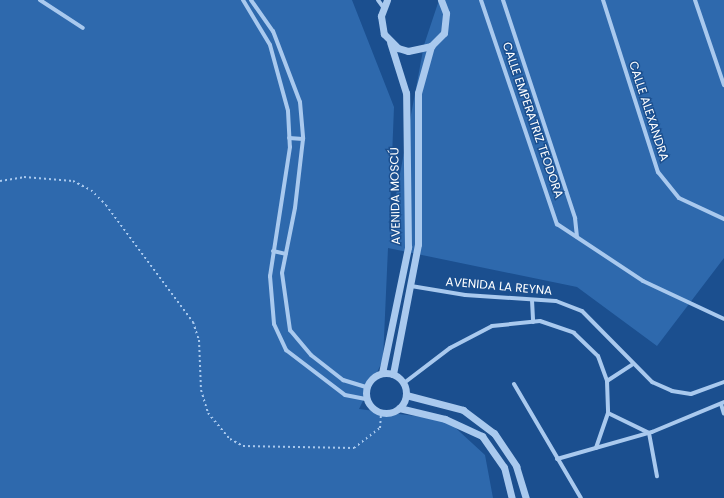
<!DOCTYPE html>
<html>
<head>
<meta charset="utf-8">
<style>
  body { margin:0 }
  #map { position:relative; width:724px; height:498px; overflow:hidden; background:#1b4f8f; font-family:Poppins,sans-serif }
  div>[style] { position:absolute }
  .green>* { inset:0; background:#2e69ad }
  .path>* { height:2px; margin-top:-1px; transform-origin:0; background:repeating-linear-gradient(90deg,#a9c9ee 0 2px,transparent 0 5px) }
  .minor>* { height:4px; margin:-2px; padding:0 2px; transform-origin:2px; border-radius:2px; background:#a9c9ee }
  .tertiary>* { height:7px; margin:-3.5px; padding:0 3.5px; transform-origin:3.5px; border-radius:3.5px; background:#a9c9ee }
  .tertiary>.ring { margin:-3.5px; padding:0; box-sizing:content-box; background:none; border:7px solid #a9c9ee; border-radius:50% }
  span { translate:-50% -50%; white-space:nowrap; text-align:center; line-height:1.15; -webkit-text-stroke:3px #1b4f8f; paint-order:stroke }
  .street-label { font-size:12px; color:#fff }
</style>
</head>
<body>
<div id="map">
  <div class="green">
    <div style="clip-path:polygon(0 0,352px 0,394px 107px,389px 233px,424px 45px,439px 0,724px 0,724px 258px,657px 346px,577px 287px,388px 248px,383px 360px,359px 409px,447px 420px,485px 455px,493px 498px,0 498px)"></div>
  </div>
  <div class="path">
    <div style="left:0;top:181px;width:24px;rotate:-9deg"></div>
    <div style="left:24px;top:177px;width:49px;rotate:4.7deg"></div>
    <div style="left:73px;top:181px;width:20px;rotate:27deg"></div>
    <div style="left:91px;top:190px;width:21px;rotate:45deg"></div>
    <div style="left:106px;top:205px;width:146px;rotate:53.4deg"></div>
    <div style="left:193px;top:322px;width:19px;rotate:72deg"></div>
    <div style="left:199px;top:340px;width:50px;rotate:87.7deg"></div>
    <div style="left:201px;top:390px;width:24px;rotate:73deg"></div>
    <div style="left:208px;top:413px;width:34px;rotate:50deg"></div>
    <div style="left:230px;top:439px;width:15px;rotate:28deg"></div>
    <div style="left:243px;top:446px;width:111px;rotate:1deg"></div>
    <div style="left:354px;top:448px;width:33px;rotate:-38deg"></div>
    <div style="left:380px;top:428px;width:16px;rotate:-86deg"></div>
  </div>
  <div class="minor">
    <div style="left:40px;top:0;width:51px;rotate:33.1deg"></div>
    <div style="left:243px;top:0;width:52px;rotate:59deg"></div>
    <div style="left:270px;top:45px;width:68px;rotate:74.7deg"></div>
    <div style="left:288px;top:111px;width:36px;rotate:87deg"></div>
    <div style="left:290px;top:147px;width:131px;rotate:98.8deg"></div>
    <div style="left:270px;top:276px;width:48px;rotate:85.2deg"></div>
    <div style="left:274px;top:324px;width:29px;rotate:65deg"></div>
    <div style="left:286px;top:350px;width:74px;rotate:37.3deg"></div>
    <div style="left:345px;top:395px;width:21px;rotate:11deg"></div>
    <div style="left:251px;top:0;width:38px;rotate:55deg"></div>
    <div style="left:273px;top:31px;width:76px;rotate:69.2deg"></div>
    <div style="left:300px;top:102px;width:37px;rotate:85deg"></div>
    <div style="left:303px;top:139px;width:69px;rotate:96.6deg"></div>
    <div style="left:295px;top:208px;width:66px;rotate:101.3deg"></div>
    <div style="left:282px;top:273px;width:58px;rotate:82deg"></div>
    <div style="left:290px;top:330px;width:33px;rotate:50deg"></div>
    <div style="left:311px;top:355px;width:41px;rotate:38deg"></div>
    <div style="left:343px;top:380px;width:24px;rotate:17deg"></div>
    <div style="left:378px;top:0;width:9px;rotate:54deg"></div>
    <div style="left:481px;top:0;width:237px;rotate:71.3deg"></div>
    <div style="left:557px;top:224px;width:103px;rotate:33.5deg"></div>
    <div style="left:643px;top:281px;width:89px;rotate:25.1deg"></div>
    <div style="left:503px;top:0;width:230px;rotate:71.7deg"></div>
    <div style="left:575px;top:218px;width:19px;rotate:84deg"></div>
    <div style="left:603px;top:0;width:181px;rotate:72.3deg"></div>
    <div style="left:658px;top:172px;width:33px;rotate:51deg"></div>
    <div style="left:679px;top:198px;width:50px;rotate:25deg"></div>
    <div style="left:695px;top:0;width:90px;rotate:71.2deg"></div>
    <div style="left:289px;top:138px;width:14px;rotate:4deg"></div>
    <div style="left:273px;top:251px;width:13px;rotate:13deg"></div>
    <div style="left:411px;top:286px;width:55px;rotate:9.5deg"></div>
    <div style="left:465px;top:295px;width:91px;rotate:3.8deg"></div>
    <div style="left:556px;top:301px;width:28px;rotate:21deg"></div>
    <div style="left:582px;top:311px;width:100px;rotate:45.4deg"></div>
    <div style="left:652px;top:382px;width:22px;rotate:24deg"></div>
    <div style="left:672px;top:391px;width:19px;rotate:9deg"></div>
    <div style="left:691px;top:394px;width:35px;rotate:-20deg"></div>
    <div style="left:532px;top:300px;width:22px;rotate:87deg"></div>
    <div style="left:607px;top:381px;width:30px;rotate:-33deg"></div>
    <div style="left:404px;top:383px;width:58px;rotate:-37.3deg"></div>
    <div style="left:450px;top:348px;width:47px;rotate:-27.6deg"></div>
    <div style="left:492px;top:326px;width:48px;rotate:-5.9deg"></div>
    <div style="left:540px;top:321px;width:36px;rotate:19deg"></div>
    <div style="left:574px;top:333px;width:33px;rotate:44deg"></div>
    <div style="left:598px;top:356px;width:27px;rotate:70deg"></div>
    <div style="left:607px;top:381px;width:32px;rotate:88deg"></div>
    <div style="left:608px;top:413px;width:37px;rotate:109deg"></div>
    <div style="left:514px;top:384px;width:132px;rotate:59.6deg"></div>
    <div style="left:721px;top:404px;width:10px;rotate:73deg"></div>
    <div style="left:608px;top:413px;width:46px;rotate:26deg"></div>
    <div style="left:649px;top:433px;width:44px;rotate:79.5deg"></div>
    <div style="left:557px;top:459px;width:99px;rotate:-15.9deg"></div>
    <div style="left:652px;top:432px;width:78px;rotate:-22.6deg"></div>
  </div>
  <div class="tertiary">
    <div style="left:387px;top:0;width:17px;rotate:111deg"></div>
    <div style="left:381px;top:16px;width:18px;rotate:81deg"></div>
    <div style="left:384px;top:34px;width:20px;rotate:45deg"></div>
    <div style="left:398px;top:48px;width:10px;rotate:17deg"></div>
    <div style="left:408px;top:51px;width:24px;rotate:-12deg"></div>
    <div style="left:431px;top:46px;width:18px;rotate:-45deg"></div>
    <div style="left:444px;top:33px;width:20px;rotate:-84deg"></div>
    <div style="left:446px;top:13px;width:14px;rotate:-111deg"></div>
    <div class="ring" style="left:366px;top:373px;width:33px;height:33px"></div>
    <div style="left:382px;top:373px;width:129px;rotate:-78.3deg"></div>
    <div style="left:408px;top:247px;width:154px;rotate:-90.7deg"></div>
    <div style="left:406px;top:93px;width:53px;rotate:-107.4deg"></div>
    <div style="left:393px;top:374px;width:132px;rotate:-79.1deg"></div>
    <div style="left:418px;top:244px;width:151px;rotate:-90deg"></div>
    <div style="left:418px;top:93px;width:49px;rotate:-74.5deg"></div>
    <div style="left:406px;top:395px;width:59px;rotate:14.7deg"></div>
    <div style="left:463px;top:410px;width:39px;rotate:37deg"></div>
    <div style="left:494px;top:433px;width:40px;rotate:56deg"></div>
    <div style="left:516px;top:466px;width:34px;rotate:73deg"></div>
    <div style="left:399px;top:408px;width:47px;rotate:13.4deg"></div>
    <div style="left:445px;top:419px;width:41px;rotate:24.7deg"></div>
    <div style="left:482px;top:436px;width:38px;rotate:55deg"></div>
    <div style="left:504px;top:467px;width:32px;rotate:76deg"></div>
  </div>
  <div class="street-label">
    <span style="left:649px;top:111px;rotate:72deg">CALLE ALEXANDRA</span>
    <span style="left:533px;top:120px;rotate:71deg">CALLE EMPERATRIZ TEODORA</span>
    <span style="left:395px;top:196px;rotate:-91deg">AVENIDA MOSCÚ</span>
    <span style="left:499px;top:286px;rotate:5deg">AVENIDA LA REYNA</span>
  </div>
</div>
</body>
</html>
